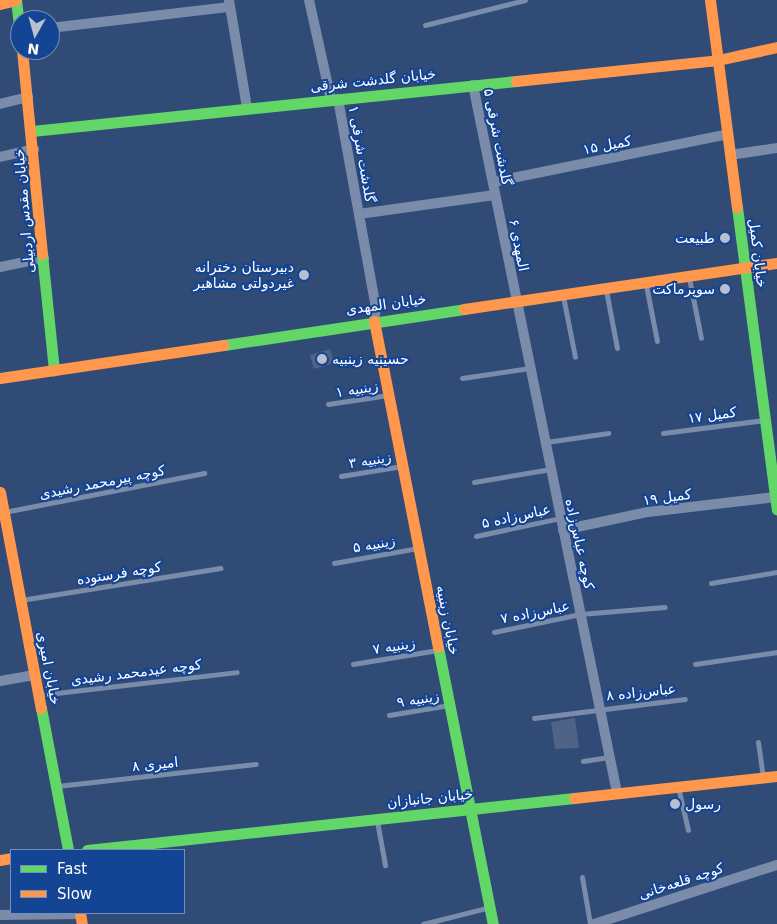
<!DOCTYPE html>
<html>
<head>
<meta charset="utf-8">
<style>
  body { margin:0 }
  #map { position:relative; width:777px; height:924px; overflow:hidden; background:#314b77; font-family:"DejaVu Sans",Vazirmatn,sans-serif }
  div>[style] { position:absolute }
  .building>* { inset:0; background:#4e6386 }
  .lane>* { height:5px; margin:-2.5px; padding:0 2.5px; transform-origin:2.5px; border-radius:2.5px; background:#7a8caa }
  .street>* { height:10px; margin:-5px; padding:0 5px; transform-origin:5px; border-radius:5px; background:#7a8caa }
  .fast>* { height:11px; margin:-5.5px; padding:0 5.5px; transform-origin:5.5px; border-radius:5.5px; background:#63d668 }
  .slow>* { height:11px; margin:-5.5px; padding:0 5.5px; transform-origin:5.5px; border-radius:5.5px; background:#ff974d }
  .dots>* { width:14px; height:14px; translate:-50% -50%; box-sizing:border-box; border:2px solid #144494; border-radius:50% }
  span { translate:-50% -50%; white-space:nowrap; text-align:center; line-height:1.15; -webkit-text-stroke:4px #144494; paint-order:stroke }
  .street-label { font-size:14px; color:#fff }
  .poi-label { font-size:14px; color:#fff }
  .right { translate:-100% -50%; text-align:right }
  .left { translate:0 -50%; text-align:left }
  .legend { position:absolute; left:10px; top:849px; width:175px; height:65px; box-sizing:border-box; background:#144494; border:1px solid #728fbf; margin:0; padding:6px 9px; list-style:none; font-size:15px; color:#fff }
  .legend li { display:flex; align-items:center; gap:10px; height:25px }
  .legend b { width:25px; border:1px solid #728fbf }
  .north { position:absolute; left:10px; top:10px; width:50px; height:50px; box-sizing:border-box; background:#144494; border:1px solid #728fbf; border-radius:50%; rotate:187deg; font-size:14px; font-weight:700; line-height:20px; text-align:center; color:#fff }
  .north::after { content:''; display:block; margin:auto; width:18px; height:22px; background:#b7c0cf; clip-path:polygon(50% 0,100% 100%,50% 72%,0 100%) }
</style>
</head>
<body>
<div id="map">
  <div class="building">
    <div style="clip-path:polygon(330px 349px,334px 363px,314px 369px,310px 355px)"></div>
    <div style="clip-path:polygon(575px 718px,579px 748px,555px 749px,551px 722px)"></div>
  </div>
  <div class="lane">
    <div style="left:425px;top:25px;width:103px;rotate:-14deg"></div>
    <div style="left:689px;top:278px;width:61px;rotate:78.7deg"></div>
    <div style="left:646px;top:285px;width:57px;rotate:78.9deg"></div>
    <div style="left:606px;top:290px;width:59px;rotate:79.3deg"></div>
    <div style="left:563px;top:296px;width:62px;rotate:78.9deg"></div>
    <div style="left:462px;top:378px;width:69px;rotate:-8.4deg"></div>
    <div style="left:328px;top:404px;width:61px;rotate:-8.5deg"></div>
    <div style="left:663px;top:433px;width:103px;rotate:-7.3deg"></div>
    <div style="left:546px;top:442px;width:63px;rotate:-8.3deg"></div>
    <div style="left:341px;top:476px;width:62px;rotate:-9.3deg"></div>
    <div style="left:474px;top:482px;width:78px;rotate:-9.6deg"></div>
    <div style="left:4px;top:512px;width:204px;rotate:-11deg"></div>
    <div style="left:476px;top:536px;width:87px;rotate:-12deg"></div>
    <div style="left:334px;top:563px;width:85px;rotate:-10.1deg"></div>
    <div style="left:711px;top:583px;width:67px;rotate:-9.5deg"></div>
    <div style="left:21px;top:600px;width:202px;rotate:-9.1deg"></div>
    <div style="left:494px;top:632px;width:88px;rotate:-11.8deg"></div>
    <div style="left:580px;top:614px;width:85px;rotate:-4.7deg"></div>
    <div style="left:353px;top:664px;width:86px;rotate:-9.4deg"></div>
    <div style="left:695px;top:664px;width:83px;rotate:-8.3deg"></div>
    <div style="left:39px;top:695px;width:199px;rotate:-6.6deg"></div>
    <div style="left:389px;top:715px;width:61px;rotate:-9.5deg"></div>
    <div style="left:534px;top:718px;width:152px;rotate:-7.2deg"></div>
    <div style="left:758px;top:742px;width:35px;rotate:82deg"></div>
    <div style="left:583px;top:761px;width:26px;rotate:-9deg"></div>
    <div style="left:57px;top:786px;width:200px;rotate:-6.3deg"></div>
    <div style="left:678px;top:787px;width:44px;rotate:76.9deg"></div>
    <div style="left:377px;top:821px;width:45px;rotate:79.7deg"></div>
    <div style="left:582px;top:877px;width:48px;rotate:80.3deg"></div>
    <div style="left:423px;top:924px;width:69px;rotate:-14.2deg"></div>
  </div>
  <div class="street">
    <div style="left:229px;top:0;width:109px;rotate:80.5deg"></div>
    <div style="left:309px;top:0;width:101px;rotate:77.5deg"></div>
    <div style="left:50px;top:28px;width:181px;rotate:-6.7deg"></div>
    <div style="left:473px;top:85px;width:722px;rotate:78.5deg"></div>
    <div style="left:338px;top:99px;width:212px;rotate:79.7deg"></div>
    <div style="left:376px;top:308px;width:13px;rotate:99deg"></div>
    <div style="left:0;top:104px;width:29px;rotate:-14deg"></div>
    <div style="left:730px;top:155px;width:48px;rotate:-8.5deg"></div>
    <div style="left:0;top:157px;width:35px;rotate:-13deg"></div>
    <div style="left:493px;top:182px;width:240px;rotate:-11.5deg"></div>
    <div style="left:359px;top:214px;width:137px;rotate:-8deg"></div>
    <div style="left:0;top:267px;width:45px;rotate:-11.6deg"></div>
    <div style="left:563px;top:530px;width:87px;rotate:-12deg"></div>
    <div style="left:648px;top:512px;width:128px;rotate:-6.7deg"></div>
    <div style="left:0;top:681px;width:36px;rotate:-10deg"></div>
    <div style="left:0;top:915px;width:80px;rotate:-0.7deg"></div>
    <div style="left:594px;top:924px;width:192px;rotate:-17.9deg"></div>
  </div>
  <div class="fast">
    <div style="left:16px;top:0;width:34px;rotate:83deg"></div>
    <div style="left:32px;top:131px;width:487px;rotate:-5.9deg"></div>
    <div style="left:737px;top:207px;width:305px;rotate:82.5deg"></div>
    <div style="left:42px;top:254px;width:117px;rotate:84.1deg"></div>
    <div style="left:224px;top:345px;width:243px;rotate:-8.5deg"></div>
    <div style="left:438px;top:647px;width:282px;rotate:78.8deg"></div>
    <div style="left:41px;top:708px;width:145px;rotate:79.2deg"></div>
    <div style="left:87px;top:850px;width:490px;rotate:-6.1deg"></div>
  </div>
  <div class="slow">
    <div style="left:710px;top:0;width:209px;rotate:82.6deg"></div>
    <div style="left:0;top:4px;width:16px;rotate:-14deg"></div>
    <div style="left:22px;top:50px;width:205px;rotate:84.4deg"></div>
    <div style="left:516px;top:81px;width:203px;rotate:-5.9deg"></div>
    <div style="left:718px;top:60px;width:60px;rotate:-12.4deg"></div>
    <div style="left:464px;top:309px;width:316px;rotate:-8.4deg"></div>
    <div style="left:374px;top:321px;width:332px;rotate:78.9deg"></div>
    <div style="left:0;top:378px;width:226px;rotate:-8.4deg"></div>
    <div style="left:0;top:492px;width:220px;rotate:79.3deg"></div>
    <div style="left:574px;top:798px;width:204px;rotate:-6.2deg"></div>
    <div style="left:0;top:860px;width:11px;rotate:-10deg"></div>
    <div style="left:80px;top:913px;width:11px;rotate:80deg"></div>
  </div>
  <div class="dots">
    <div style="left:725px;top:238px;background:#b7c0cf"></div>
    <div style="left:304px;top:275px;background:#b7c0cf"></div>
    <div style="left:725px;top:289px;background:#b7c0cf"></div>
    <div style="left:322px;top:359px;background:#b7c0cf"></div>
    <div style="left:675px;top:804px;background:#b7c0cf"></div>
  </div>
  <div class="street-label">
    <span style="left:373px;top:80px;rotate:-6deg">خیابان گلدشت شرقی</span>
    <span style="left:498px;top:137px;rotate:79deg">گلدشت شرقی ۵</span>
    <span style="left:607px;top:145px;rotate:-11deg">کمیل ۱۵</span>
    <span style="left:362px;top:154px;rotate:80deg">گلدشت شرقی ۱</span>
    <span style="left:24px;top:211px;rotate:-95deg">خیابان مقدس اردبیلی</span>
    <span style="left:519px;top:245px;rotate:79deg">المهدی ۶</span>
    <span style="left:758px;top:253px;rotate:83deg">خیابان کمیل</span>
    <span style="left:386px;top:304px;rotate:-8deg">خیابان المهدی</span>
    <span style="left:357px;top:389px;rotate:-9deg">زینبیه ۱</span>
    <span style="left:712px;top:415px;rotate:-8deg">کمیل ۱۷</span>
    <span style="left:370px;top:460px;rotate:-9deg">زینبیه ۳</span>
    <span style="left:102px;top:482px;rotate:-11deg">کوچه پیرمحمد رشیدی</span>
    <span style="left:667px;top:497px;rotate:-8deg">کمیل ۱۹</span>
    <span style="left:516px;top:516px;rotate:-12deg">عباس‌زاده ۵</span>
    <span style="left:374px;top:544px;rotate:-10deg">زینبیه ۵</span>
    <span style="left:580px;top:544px;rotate:78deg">کوچه عباس‌زاده</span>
    <span style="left:119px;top:573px;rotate:-9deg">کوچه فرستوده</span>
    <span style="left:535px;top:612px;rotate:-11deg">عباس‌زاده ۷</span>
    <span style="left:448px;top:620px;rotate:79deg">خیابان زینبیه</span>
    <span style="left:394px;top:646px;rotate:-9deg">زینبیه ۷</span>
    <span style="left:49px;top:668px;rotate:79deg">خیابان امیری</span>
    <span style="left:136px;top:672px;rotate:-7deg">کوچه عیدمحمد رشیدی</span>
    <span style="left:641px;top:692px;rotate:-6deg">عباس‌زاده ۸</span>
    <span style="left:418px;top:699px;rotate:-9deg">زینبیه ۹</span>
    <span style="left:155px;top:764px;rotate:-6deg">امیری ۸</span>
    <span style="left:430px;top:798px;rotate:-6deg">خیابان جانبازان</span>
    <span style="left:681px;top:881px;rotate:-18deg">کوچه قلعه‌خانی</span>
  </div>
  <div class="poi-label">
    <span class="right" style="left:715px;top:238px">طبیعت</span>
    <span class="right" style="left:294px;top:275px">دبیرستان دخترانه<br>غیردولتی مشاهیر</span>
    <span class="right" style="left:715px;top:289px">سوپرماکت</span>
    <span class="left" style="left:332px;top:359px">حسینیه زینبیه</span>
    <span class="left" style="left:685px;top:804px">رسول</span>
  </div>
  <ul class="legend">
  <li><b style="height:6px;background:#63d668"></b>Fast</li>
  <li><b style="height:6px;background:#ff974d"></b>Slow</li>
  </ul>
  <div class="north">N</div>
</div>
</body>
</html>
